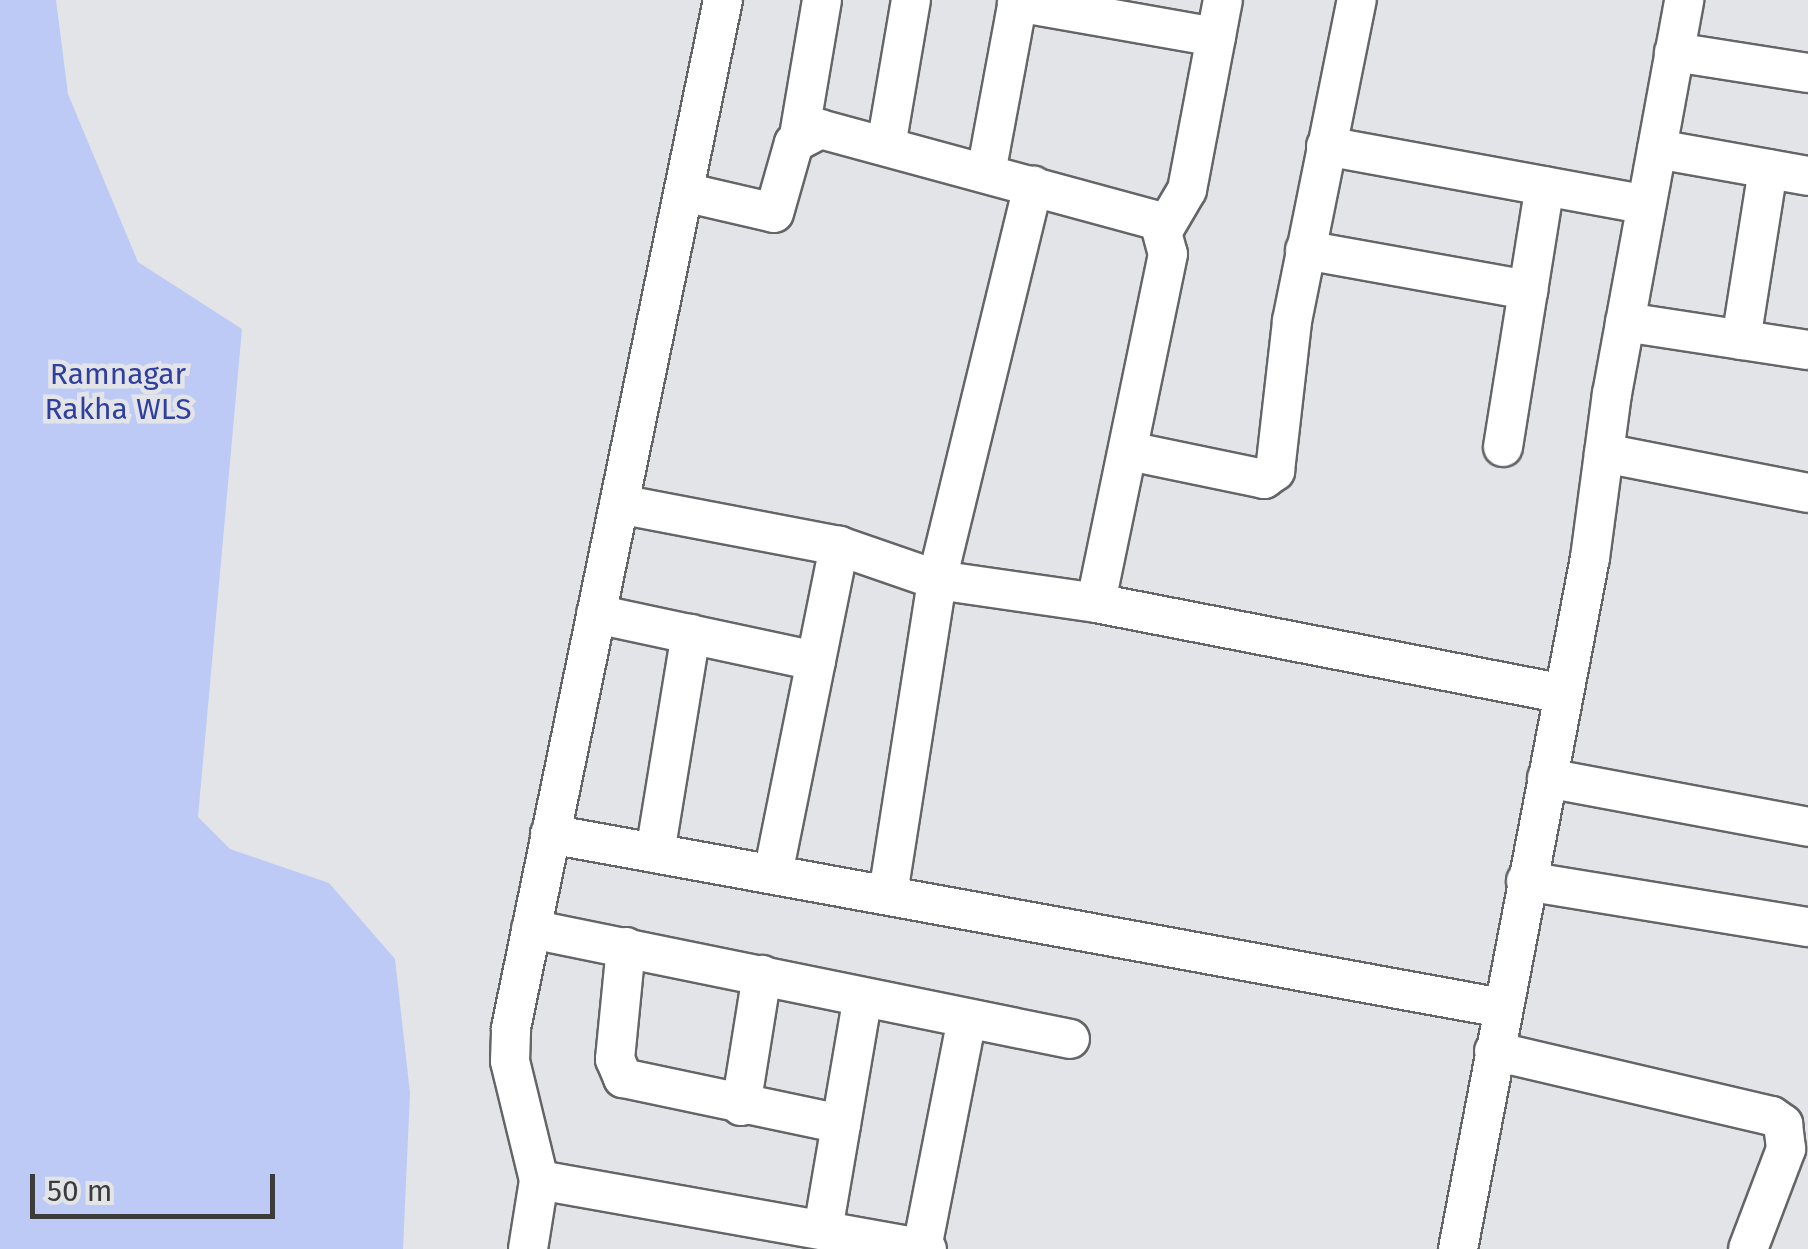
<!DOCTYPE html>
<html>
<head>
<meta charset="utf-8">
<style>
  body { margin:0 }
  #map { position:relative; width:1808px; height:1249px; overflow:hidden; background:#e3e4e7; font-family:"Fira Sans",sans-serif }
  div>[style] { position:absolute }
  .green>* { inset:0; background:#bccaf5 }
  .roads { filter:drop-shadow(2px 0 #646567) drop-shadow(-2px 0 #646567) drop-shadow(0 2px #646567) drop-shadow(0 -2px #646567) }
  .minor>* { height:38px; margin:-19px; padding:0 19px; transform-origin:19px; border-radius:19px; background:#fff }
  span { translate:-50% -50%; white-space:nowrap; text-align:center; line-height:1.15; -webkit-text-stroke:9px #e3e4e7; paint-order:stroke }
  .park-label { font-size:30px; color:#2f3ea1 }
  .scale { position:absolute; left:30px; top:1174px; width:245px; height:45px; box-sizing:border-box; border:5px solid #3c3c3d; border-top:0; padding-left:12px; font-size:30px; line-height:35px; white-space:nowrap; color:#3c3c3d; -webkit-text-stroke:8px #e3e4e7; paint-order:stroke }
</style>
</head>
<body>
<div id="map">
  <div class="green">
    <div style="clip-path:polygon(0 0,56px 0,68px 94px,138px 262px,242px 329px,198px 817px,230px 849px,329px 883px,395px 959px,410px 1093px,403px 1249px,0 1249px)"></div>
  </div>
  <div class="roads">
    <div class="minor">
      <div style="left:1017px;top:2px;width:202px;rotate:10deg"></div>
      <div style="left:1674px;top:52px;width:136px;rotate:8.9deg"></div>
      <div style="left:799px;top:136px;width:138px;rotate:-80.4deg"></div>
      <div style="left:886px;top:146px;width:148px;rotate:-80.3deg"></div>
      <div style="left:1326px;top:146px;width:325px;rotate:10.4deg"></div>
      <div style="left:1657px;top:149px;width:153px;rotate:10.1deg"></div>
      <div style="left:986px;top:173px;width:176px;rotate:-79.5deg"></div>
      <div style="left:684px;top:192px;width:92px;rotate:13.1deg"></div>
      <div style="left:774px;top:213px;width:73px;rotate:-74.1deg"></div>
      <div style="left:794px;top:143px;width:30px;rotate:-28deg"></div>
      <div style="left:820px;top:129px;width:351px;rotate:15.2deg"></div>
      <div style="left:1159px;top:221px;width:34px;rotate:75deg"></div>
      <div style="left:1168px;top:254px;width:356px;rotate:101.7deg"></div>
      <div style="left:1164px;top:229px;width:45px;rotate:-59.5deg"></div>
      <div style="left:1187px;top:190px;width:193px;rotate:-79.3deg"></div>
      <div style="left:1305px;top:250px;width:227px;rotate:10.2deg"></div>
      <div style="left:1625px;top:322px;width:185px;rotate:8.7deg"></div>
      <div style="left:1741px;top:340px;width:173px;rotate:-81deg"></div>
      <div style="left:1503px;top:447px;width:264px;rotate:-80.9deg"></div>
      <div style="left:1129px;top:451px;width:138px;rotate:11.7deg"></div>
      <div style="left:1264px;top:479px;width:14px;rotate:-36deg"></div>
      <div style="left:1275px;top:471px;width:151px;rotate:-83.5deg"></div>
      <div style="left:1292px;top:321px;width:328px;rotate:-78.6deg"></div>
      <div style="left:1604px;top:453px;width:208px;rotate:11.1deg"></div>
      <div style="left:619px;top:504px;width:224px;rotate:10.8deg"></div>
      <div style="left:839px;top:546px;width:104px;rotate:19.1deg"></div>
      <div style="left:937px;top:580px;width:161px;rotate:8.2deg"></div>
      <div style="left:1096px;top:603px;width:476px;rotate:11deg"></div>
      <div style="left:596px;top:614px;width:225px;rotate:12.1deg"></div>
      <div style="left:1547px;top:778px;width:266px;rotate:10.6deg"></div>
      <div style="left:550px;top:834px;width:968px;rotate:10.36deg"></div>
      <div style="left:655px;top:853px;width:222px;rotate:-80.7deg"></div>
      <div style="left:773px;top:874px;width:335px;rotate:-78.6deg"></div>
      <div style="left:1526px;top:881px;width:286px;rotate:9.3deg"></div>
      <div style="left:888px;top:894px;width:318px;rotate:-81.1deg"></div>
      <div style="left:937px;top:580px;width:406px;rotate:-76.3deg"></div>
      <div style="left:531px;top:929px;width:550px;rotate:11.53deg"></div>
      <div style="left:626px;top:947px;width:113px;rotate:95.6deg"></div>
      <div style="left:615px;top:1059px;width:21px;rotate:67deg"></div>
      <div style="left:623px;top:1078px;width:223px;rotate:11.9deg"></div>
      <div style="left:1494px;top:1051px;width:285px;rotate:13.2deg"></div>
      <div style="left:1772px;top:1116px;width:14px;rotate:36deg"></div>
      <div style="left:1783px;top:1124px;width:25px;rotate:83deg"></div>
      <div style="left:1786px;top:1149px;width:107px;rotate:110.8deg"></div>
      <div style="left:741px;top:1106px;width:133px;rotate:-80.9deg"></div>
      <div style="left:539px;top:1180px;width:394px;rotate:10.1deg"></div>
      <div style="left:823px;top:1230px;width:236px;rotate:-80.3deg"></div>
      <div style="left:922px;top:1248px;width:233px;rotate:-78.9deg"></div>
      <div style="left:528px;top:1249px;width:70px;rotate:-80.9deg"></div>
      <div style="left:539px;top:1180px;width:122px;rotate:-103.7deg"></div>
      <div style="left:510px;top:1061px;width:33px;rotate:-88deg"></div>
      <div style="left:511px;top:1028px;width:1050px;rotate:-78.35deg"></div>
      <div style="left:1458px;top:1249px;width:703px;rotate:-79.19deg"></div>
      <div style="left:1590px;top:558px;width:165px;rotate:-82.4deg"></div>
      <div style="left:1612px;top:394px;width:401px;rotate:-79.6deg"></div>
    </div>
  </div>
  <div class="park-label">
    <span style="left:118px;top:391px">Ramnagar<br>Rakha WLS</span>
  </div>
  <div class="scale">50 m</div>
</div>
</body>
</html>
